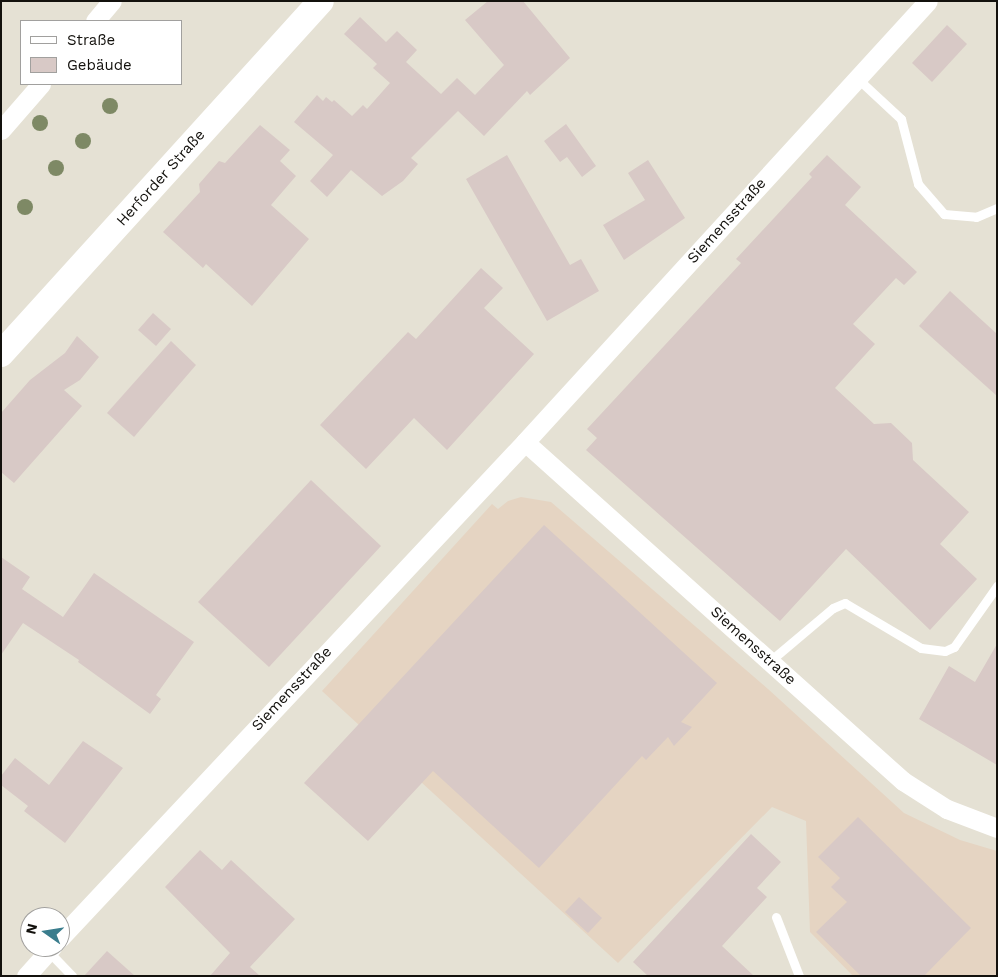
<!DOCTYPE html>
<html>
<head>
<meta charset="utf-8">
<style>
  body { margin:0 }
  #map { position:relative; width:998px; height:977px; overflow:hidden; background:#e5e1d4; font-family:"Work Sans",sans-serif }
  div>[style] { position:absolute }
  .industrial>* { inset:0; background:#e5d4c2 }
  .building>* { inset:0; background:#d8c9c6 }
  .lane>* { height:9px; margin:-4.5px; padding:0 4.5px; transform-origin:4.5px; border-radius:4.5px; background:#fff }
  .street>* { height:19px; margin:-9.5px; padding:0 9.5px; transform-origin:9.5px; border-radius:9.5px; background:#fff }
  .secondary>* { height:26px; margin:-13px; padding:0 13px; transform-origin:13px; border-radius:13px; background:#fff }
  .trees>* { width:16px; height:16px; margin:-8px; border-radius:50%; background:#7e8965 }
  span { translate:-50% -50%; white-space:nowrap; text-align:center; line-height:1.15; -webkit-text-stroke:4px #fff; paint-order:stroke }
  .street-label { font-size:15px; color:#13110d }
  .frame { position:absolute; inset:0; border:2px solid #13110d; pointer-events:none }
  .legend { position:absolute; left:20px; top:20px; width:162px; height:65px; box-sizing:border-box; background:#fff; border:1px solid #a1a09e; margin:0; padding:6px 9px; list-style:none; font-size:15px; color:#13110d }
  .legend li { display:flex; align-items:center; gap:10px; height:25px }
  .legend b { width:25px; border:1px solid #a1a09e }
  .north { position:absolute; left:20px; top:907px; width:50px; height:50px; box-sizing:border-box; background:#fff; border:1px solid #a1a09e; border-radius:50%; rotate:283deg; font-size:14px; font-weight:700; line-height:20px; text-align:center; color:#13110d }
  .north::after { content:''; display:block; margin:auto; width:18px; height:22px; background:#3a7d8d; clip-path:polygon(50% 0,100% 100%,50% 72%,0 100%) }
</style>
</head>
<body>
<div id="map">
  <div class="industrial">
    <div style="clip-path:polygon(521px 497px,551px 502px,768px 689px,904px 813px,960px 840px,997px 851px,997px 976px,853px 976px,810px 932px,806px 821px,772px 807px,618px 963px,322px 691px,492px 504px,498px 509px,508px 501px)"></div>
  </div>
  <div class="building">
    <div style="clip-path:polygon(488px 1px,523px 1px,570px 58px,530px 95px,527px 91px,484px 136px,458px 111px,411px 158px,418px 164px,403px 181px,382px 196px,351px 170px,327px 197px,310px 181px,333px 155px,294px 122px,317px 95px,323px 101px,326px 97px,332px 102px,334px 100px,352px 116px,363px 105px,367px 109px,390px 83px,373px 68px,377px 64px,344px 34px,360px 17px,386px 42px,397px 31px,417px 50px,406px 62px,441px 94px,457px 78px,475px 95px,504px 65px,465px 20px)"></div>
    <div style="clip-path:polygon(947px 25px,967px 44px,932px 82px,912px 63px)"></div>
    <div style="clip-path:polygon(566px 124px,596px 166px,582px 177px,567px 157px,560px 162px,544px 141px)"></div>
    <div style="clip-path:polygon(260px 125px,290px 150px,280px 161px,296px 176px,271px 205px,309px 239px,252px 306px,206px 264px,203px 268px,163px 232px,200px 192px,199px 184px,219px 161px,225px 163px)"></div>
    <div style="clip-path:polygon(507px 155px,570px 265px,581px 259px,599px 291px,547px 321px,466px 179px)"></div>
    <div style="clip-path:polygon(827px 155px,861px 187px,845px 205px,917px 272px,904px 285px,896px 278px,853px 324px,875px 344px,835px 388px,874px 424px,891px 423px,912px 443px,913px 460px,969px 512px,940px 544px,977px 579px,930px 630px,846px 549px,780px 621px,586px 450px,597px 438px,587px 429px,741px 263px,736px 259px,812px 177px,809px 174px)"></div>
    <div style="clip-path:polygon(648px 160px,685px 218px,624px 260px,603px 225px,645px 200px,628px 173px)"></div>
    <div style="clip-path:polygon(481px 268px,503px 288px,484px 308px,534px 354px,447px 450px,414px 418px,366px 469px,320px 425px,408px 332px,416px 339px)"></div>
    <div style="clip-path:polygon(950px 291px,997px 334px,997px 396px,919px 326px)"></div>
    <div style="clip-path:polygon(153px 313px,171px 329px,156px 346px,138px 330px)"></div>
    <div style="clip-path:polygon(77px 336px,99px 357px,80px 380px,64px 390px,82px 406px,14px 483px,1px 472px,1px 413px,30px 380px,65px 353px)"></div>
    <div style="clip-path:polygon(171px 341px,196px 365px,134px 437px,107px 413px)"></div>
    <div style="clip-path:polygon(311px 480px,381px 546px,269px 667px,198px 602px)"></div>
    <div style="clip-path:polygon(544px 525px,717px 683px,681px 722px,692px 727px,674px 746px,668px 737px,646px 760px,642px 756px,539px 868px,433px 771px,368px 841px,304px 783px)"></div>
    <div style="clip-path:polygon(1px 557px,30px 577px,22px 589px,63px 617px,94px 573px,194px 642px,156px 695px,161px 699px,150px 714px,78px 662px,79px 660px,23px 623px,1px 655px)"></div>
    <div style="clip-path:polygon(997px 644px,997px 765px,919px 719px,949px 666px,975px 682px)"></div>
    <div style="clip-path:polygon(83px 741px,123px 768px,65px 843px,24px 811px,28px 806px,1px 785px,1px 776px,15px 758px,49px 785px)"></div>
    <div style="clip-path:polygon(858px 817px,971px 928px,924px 976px,861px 976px,816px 932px,847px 902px,831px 887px,840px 878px,818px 857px)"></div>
    <div style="clip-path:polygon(751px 834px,781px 862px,757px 888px,767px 897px,722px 946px,754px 976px,648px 976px,633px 962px)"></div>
    <div style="clip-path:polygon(200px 850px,222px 870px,231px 860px,295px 919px,250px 967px,260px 976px,210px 976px,230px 953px,165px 887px)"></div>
    <div style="clip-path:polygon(579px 897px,602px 918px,588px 933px,565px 912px)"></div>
    <div style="clip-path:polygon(107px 951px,135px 976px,84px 976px)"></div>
  </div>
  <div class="lane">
    <div style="left:858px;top:79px;width:59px;rotate:42.9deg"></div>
    <div style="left:901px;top:119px;width:67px;rotate:75.3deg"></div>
    <div style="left:918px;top:184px;width:40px;rotate:49deg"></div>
    <div style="left:944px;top:214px;width:32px;rotate:5deg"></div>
    <div style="left:976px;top:217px;width:23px;rotate:-23deg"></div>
    <div style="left:770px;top:661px;width:82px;rotate:-40.1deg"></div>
    <div style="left:833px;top:608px;width:13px;rotate:-23deg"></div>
    <div style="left:845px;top:603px;width:88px;rotate:30.6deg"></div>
    <div style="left:921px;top:648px;width:24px;rotate:7deg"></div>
    <div style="left:945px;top:651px;width:10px;rotate:-24deg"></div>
    <div style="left:954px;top:647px;width:75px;rotate:-54.8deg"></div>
    <div style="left:776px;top:917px;width:63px;rotate:68.7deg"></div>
    <div style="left:48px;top:951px;width:35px;rotate:46deg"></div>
  </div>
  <div class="street">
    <div style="left:95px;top:21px;width:26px;rotate:-50deg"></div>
    <div style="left:1px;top:130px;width:61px;rotate:-49deg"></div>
    <div style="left:525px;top:442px;width:508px;rotate:41.89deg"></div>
    <div style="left:903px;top:781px;width:52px;rotate:32.5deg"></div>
    <div style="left:947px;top:809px;width:53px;rotate:20.8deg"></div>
    <div style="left:60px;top:938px;width:680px;rotate:-46.85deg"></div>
    <div style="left:525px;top:442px;width:597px;rotate:-47.58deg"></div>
    <div style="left:26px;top:976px;width:39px;rotate:-48deg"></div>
  </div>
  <div class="secondary">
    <div style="left:1px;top:354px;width:476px;rotate:-47.8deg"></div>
  </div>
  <div class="trees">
    <div style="left:110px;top:106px"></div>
    <div style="left:40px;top:123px"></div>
    <div style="left:83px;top:141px"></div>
    <div style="left:56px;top:168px"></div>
    <div style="left:25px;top:207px"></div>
  </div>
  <div class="street-label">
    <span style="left:161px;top:178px;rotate:-48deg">Herforder Straße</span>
    <span style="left:727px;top:221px;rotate:-48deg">Siemensstraße</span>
    <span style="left:753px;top:646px;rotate:42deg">Siemensstraße</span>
    <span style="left:292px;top:689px;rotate:-47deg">Siemensstraße</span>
  </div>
  <div class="frame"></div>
  <ul class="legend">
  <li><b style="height:6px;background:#fff"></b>Straße</li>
  <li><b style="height:14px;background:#d8c9c6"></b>Gebäude</li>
  </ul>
  <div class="north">N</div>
</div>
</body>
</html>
